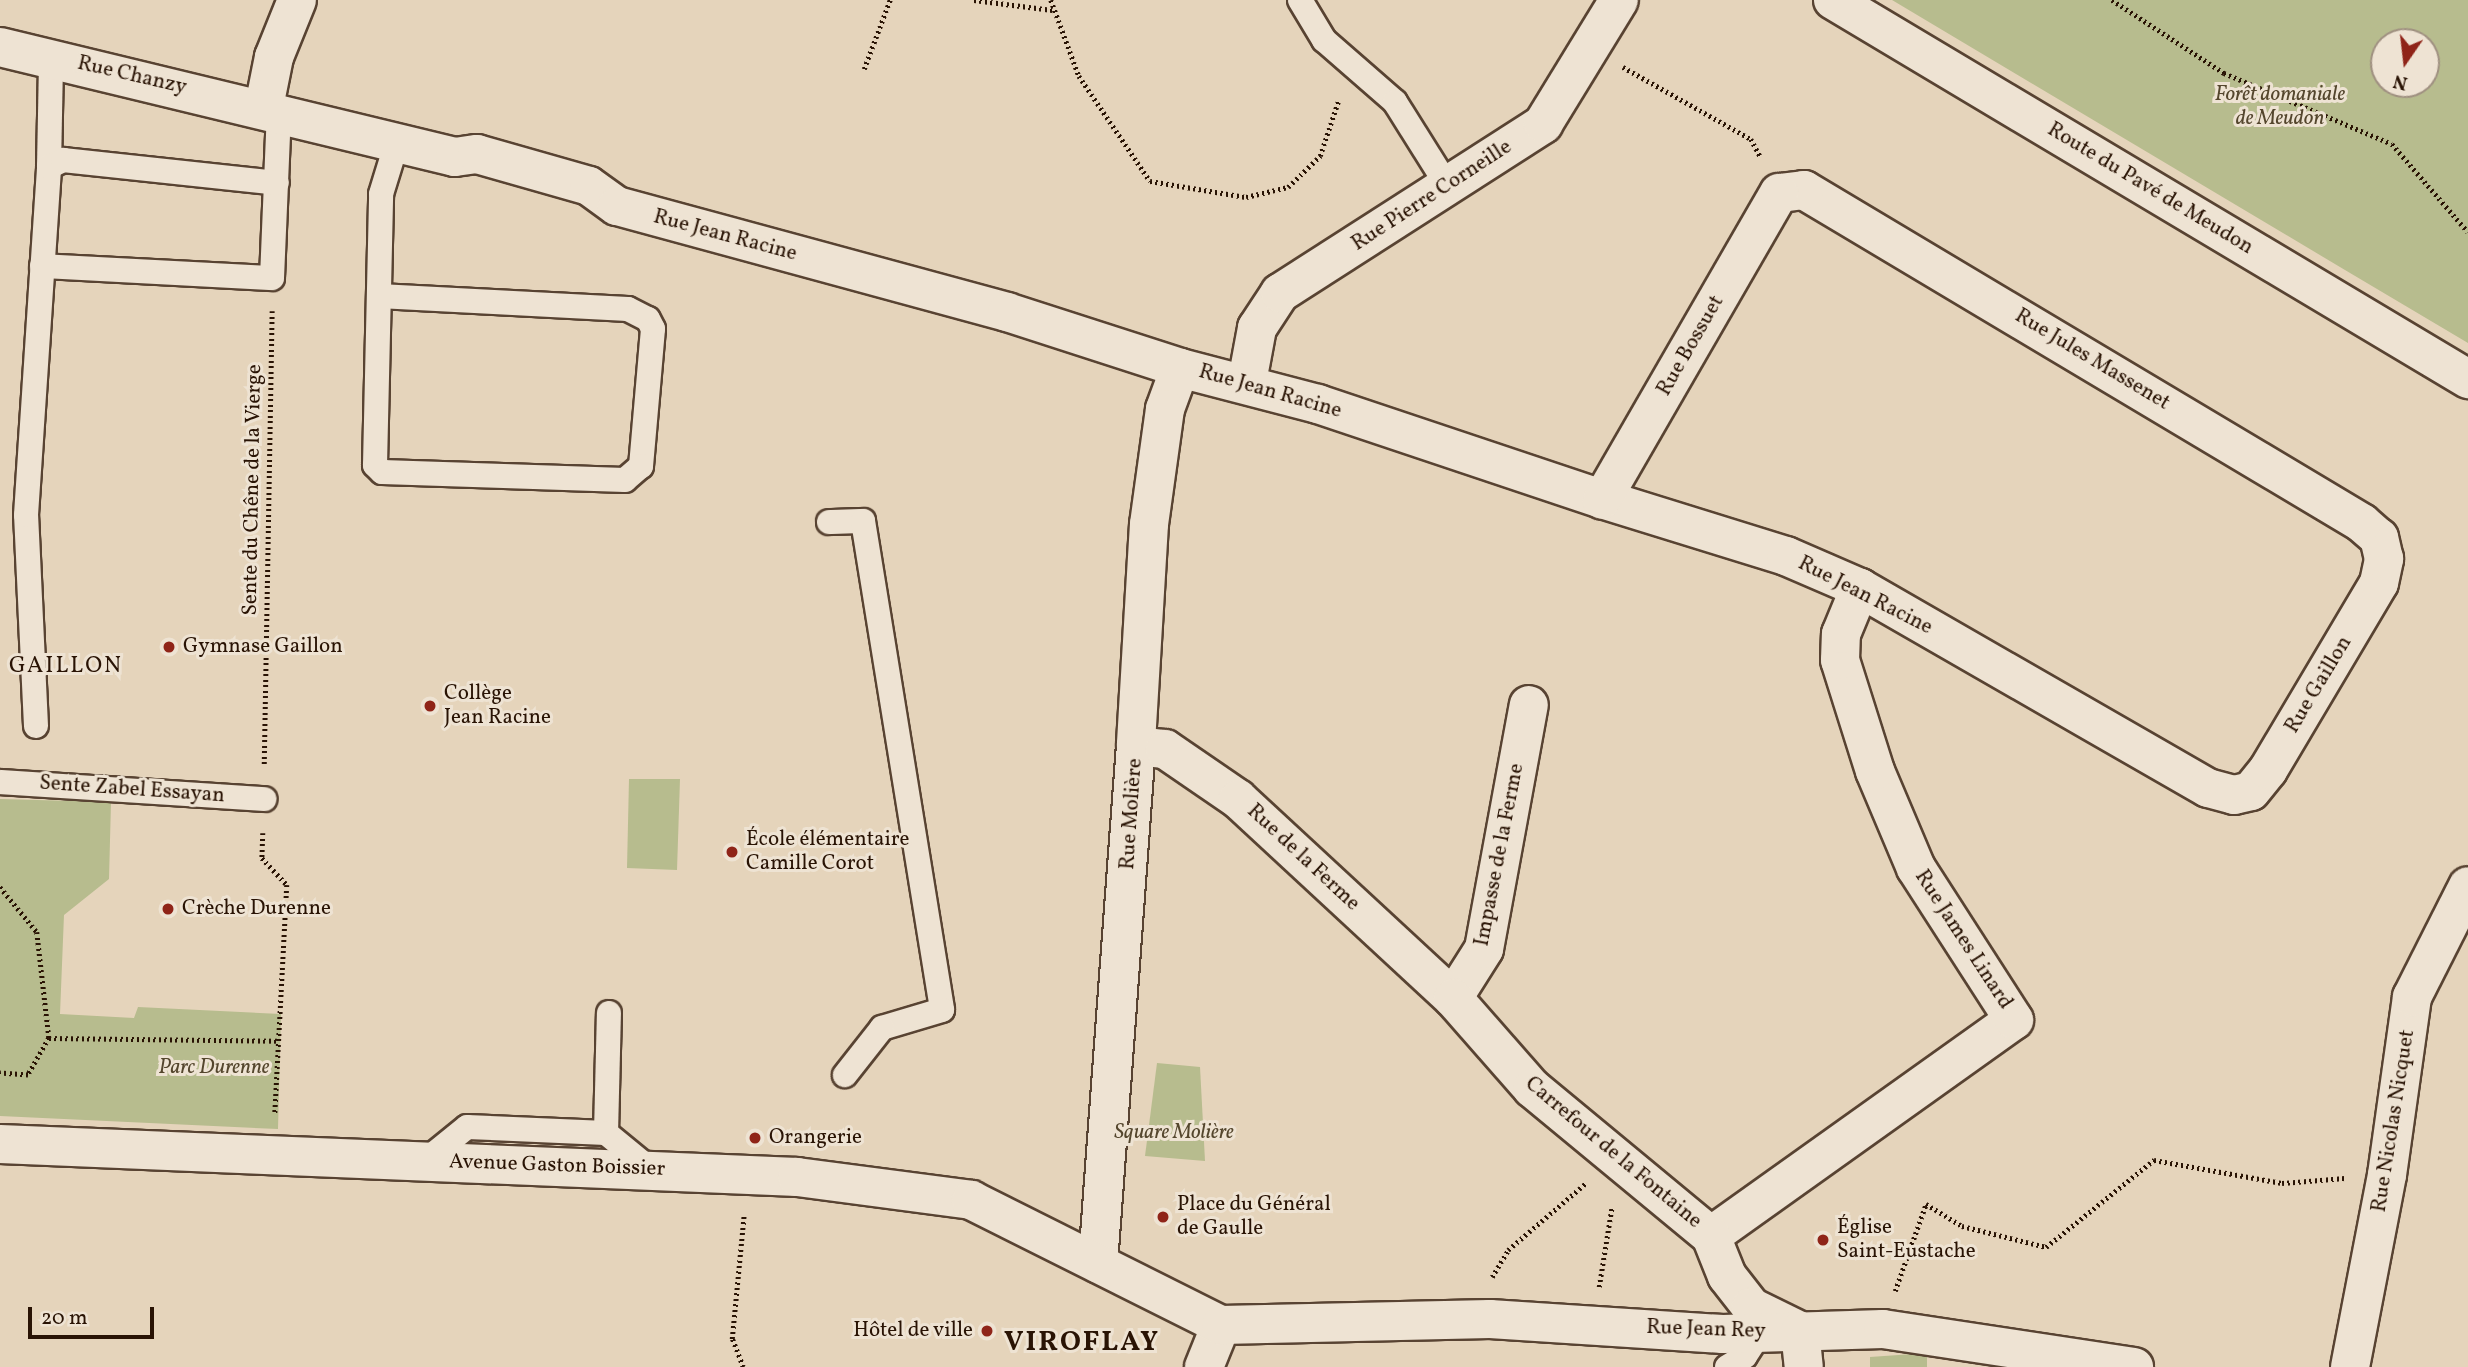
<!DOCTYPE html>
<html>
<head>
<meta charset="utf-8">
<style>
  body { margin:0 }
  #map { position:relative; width:2468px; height:1367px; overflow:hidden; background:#e5d4bb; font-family:Vollkorn,serif }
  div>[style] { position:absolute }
  .green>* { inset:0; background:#b7bc8e }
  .path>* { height:4.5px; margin-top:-2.25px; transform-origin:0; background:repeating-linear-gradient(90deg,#291304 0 2px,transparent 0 5.5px) }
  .roads { filter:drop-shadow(2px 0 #584332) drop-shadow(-2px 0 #584332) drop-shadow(0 2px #584332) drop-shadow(0 -2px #584332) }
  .service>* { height:24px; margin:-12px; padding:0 12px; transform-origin:12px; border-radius:12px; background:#eee3d3 }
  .minor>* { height:38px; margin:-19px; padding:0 19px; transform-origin:19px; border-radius:19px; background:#eee3d3 }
  .tertiary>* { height:38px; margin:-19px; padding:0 19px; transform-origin:19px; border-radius:19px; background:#eee3d3 }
  .dots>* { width:19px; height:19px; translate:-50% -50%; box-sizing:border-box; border:4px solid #eee3d3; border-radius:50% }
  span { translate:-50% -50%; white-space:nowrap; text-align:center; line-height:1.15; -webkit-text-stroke:6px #eee3d3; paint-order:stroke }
  .street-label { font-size:21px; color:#291304 }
  .park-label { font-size:21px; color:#54462d; font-style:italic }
  .poi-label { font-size:21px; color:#291304 }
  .left { translate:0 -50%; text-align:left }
  .right { translate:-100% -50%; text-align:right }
  .neighbourhood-label { font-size:23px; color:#291304; letter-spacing:2px }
  .district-label { font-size:28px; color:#291304; font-weight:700; letter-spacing:2px }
  .north { position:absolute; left:2370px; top:28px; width:70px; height:70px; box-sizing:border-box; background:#eee3d3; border:2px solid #9f9080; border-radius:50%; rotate:194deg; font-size:19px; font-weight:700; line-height:28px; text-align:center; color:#291304 }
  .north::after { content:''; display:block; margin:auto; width:24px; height:32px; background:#8f2418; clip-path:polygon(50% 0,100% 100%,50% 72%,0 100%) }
  .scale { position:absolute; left:28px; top:1307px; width:126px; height:32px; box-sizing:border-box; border:4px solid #291304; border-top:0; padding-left:9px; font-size:21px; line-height:24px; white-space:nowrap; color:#291304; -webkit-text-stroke:5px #eee3d3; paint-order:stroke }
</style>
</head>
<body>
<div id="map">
  <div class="green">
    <div style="clip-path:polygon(evenodd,1892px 0,2468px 0,2468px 343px,2345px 270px,1892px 0,2384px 42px,2426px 42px,2426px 84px,2384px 84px,2384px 42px)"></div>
    <div style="clip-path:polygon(629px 779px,680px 779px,677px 870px,627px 868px)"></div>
    <div style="clip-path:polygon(0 799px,111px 802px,109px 879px,64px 915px,60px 1014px,134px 1018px,138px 1007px,281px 1014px,278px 1129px,0 1116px)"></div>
    <div style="clip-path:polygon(1157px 1063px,1200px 1067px,1205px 1161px,1145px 1156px)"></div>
    <div style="clip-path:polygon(1927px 1353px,1927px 1367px,1870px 1367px,1870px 1357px)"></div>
  </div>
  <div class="path">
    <div style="left:974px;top:0;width:79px;rotate:7.3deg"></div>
    <div style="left:1051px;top:0;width:81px;rotate:69.8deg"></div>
    <div style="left:1079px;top:76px;width:127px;rotate:55.9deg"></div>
    <div style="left:1150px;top:181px;width:97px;rotate:9.5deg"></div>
    <div style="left:1246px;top:197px;width:43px;rotate:-13.4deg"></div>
    <div style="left:1288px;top:187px;width:45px;rotate:-44.1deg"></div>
    <div style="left:1320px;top:156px;width:60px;rotate:-71.6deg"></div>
    <div style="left:2112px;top:0;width:134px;rotate:33.1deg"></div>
    <div style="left:2224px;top:73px;width:182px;rotate:22.9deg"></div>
    <div style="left:2392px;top:144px;width:116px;rotate:49.2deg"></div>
    <div style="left:1623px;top:67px;width:147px;rotate:29.4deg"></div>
    <div style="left:1751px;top:139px;width:19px;rotate:62deg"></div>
    <div style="left:864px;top:69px;width:74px;rotate:-69.4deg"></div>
    <div style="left:264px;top:764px;width:453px;rotate:-89deg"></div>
    <div style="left:263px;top:833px;width:25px;rotate:92deg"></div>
    <div style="left:262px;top:858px;width:37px;rotate:47deg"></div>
    <div style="left:287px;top:885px;width:230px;rotate:93deg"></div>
    <div style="left:0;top:887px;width:58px;rotate:50.6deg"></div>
    <div style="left:37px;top:932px;width:107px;rotate:83.5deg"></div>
    <div style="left:49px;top:1038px;width:43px;rotate:119.6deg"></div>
    <div style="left:28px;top:1075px;width:28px;rotate:-176deg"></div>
    <div style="left:49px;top:1038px;width:231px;rotate:0.7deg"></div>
    <div style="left:1492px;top:1277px;width:31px;rotate:-59deg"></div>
    <div style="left:1508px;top:1250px;width:103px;rotate:-40.7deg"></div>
    <div style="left:1599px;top:1287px;width:82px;rotate:-80.9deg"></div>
    <div style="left:1895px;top:1291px;width:92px;rotate:-70.4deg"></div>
    <div style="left:1926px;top:1204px;width:42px;rotate:31.4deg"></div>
    <div style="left:1962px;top:1226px;width:87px;rotate:14deg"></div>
    <div style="left:2046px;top:1247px;width:139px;rotate:-38.9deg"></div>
    <div style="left:2154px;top:1160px;width:130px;rotate:10.2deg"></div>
    <div style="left:2282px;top:1183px;width:63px;rotate:-4.5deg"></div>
    <div style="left:743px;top:1367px;width:30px;rotate:-111deg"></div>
    <div style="left:732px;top:1339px;width:125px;rotate:-84.5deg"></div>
  </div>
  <div class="roads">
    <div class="service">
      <div style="left:1300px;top:0;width:47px;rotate:59deg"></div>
      <div style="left:1324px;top:40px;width:94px;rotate:41.1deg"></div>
      <div style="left:1395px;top:102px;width:98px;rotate:57.9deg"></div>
      <div style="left:49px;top:167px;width:109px;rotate:-88.9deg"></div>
      <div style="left:42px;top:266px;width:230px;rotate:3deg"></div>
      <div style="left:272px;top:278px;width:167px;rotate:-87.6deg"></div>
      <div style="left:379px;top:296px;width:249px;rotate:3deg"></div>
      <div style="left:628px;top:309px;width:22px;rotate:27deg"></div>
      <div style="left:648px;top:319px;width:11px;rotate:63deg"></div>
      <div style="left:653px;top:329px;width:138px;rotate:95deg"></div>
      <div style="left:641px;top:466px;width:21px;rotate:139deg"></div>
      <div style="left:625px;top:480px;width:243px;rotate:-178.1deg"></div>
      <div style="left:382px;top:472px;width:10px;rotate:-135deg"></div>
      <div style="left:375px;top:465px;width:271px;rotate:-88.7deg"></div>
      <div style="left:381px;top:194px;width:54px;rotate:-72.9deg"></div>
      <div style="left:829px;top:522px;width:34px;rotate:-2deg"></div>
      <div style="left:863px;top:521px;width:495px;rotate:80.8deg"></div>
      <div style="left:942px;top:1010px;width:63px;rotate:163.3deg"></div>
      <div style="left:882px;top:1028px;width:60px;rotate:128.2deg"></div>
      <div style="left:36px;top:726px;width:211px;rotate:-92.7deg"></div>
      <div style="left:26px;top:515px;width:349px;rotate:-86.2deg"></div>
      <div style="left:49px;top:167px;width:16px;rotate:-27deg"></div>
      <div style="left:63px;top:160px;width:215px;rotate:6.1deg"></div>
      <div style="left:0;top:782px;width:265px;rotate:3.7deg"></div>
      <div style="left:606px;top:1133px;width:120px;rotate:-88.6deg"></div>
      <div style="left:425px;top:1161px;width:54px;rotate:-39deg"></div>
      <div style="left:467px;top:1127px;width:139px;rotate:2.5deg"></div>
      <div style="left:606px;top:1133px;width:58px;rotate:39.4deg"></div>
      <div style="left:1727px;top:1367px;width:21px;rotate:-31deg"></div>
      <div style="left:1745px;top:1356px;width:27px;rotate:-57deg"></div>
    </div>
    <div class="minor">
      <div style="left:264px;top:107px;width:51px;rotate:-78.7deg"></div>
      <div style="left:274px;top:57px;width:61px;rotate:-68deg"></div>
      <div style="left:1180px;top:368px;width:143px;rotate:14.6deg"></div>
      <div style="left:1318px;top:404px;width:299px;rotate:18.5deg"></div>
      <div style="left:1602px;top:499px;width:193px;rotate:17.2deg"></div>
      <div style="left:1786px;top:556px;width:81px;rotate:23.4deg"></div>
      <div style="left:1860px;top:588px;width:401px;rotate:29.9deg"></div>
      <div style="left:2208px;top:788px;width:27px;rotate:15deg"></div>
      <div style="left:2234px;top:795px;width:17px;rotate:-13deg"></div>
      <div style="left:2251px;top:791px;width:27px;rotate:-51deg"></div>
      <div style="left:2268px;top:770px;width:217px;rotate:-59.3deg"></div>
      <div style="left:2379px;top:583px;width:25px;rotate:-78deg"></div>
      <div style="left:2384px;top:559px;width:22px;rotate:-103deg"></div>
      <div style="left:2379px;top:538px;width:23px;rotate:-139deg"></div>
      <div style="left:2362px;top:523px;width:650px;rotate:-149.17deg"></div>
      <div style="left:1804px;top:190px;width:25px;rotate:173deg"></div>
      <div style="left:1779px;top:193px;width:354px;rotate:120deg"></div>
      <div style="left:1247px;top:382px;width:55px;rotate:-79.5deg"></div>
      <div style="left:1257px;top:328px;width:42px;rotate:-56.7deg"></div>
      <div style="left:1280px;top:293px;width:313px;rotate:-32.7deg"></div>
      <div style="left:1543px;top:124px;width:145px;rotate:-58.5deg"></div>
      <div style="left:1453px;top:998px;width:58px;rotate:-57.7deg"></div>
      <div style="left:1484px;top:949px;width:248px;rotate:-79.6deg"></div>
      <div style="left:1711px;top:1236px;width:372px;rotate:-35.5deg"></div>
      <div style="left:2014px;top:1020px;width:181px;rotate:-122.8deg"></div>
      <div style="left:1916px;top:868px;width:105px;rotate:-112.9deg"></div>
      <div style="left:1875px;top:771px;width:116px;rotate:-107.5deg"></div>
      <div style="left:1840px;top:660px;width:26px;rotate:-88deg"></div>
      <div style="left:1841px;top:634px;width:50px;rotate:-67.6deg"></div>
      <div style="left:1098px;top:1263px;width:518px;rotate:-85.8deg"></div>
      <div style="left:1204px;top:1367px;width:45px;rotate:-68deg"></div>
      <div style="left:2350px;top:1367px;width:196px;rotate:-79.1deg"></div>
      <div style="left:2387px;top:1175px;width:180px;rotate:-82deg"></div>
      <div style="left:2412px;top:997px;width:124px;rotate:-63.2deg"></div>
    </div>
    <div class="tertiary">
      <div style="left:1833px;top:0;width:740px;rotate:30.83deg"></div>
      <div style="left:0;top:47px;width:468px;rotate:13.6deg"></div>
      <div style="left:455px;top:157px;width:22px;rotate:-8deg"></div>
      <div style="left:477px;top:154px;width:116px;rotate:15.9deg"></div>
      <div style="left:589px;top:186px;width:34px;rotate:36deg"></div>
      <div style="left:617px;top:206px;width:404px;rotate:15.2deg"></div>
      <div style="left:1007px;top:312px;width:182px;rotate:17.9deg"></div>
      <div style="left:1180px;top:368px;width:44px;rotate:110.1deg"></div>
      <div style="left:1165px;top:409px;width:116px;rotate:97.9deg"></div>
      <div style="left:1149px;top:524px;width:222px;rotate:93.4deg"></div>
      <div style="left:1136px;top:746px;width:29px;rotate:6deg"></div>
      <div style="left:1165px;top:749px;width:88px;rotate:34.4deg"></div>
      <div style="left:1238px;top:799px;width:293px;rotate:42.8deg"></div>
      <div style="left:1453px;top:998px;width:120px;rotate:48.7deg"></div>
      <div style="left:1532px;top:1088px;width:232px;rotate:39.6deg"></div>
      <div style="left:1711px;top:1236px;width:43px;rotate:68.2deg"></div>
      <div style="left:1727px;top:1276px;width:39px;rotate:52deg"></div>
      <div style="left:1751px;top:1307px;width:55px;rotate:26.1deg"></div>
      <div style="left:0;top:1144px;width:798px;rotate:2.37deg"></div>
      <div style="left:797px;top:1177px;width:176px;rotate:7.5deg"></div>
      <div style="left:971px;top:1200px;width:280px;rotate:26.6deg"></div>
      <div style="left:1221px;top:1325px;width:269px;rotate:-1.3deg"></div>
      <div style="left:1490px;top:1319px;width:233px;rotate:3.7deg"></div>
      <div style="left:1723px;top:1334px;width:160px;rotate:-1.8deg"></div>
      <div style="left:1883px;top:1329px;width:254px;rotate:8.6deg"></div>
      <div style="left:1800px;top:1331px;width:36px;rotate:84deg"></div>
    </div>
  </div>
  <div class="dots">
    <div style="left:169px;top:647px;background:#8f2418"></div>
    <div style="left:430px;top:706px;background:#8f2418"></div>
    <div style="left:732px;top:852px;background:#8f2418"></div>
    <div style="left:168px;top:909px;background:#8f2418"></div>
    <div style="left:755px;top:1138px;background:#8f2418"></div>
    <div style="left:1163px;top:1217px;background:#8f2418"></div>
    <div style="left:1823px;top:1240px;background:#8f2418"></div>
    <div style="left:987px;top:1331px;background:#8f2418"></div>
  </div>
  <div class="street-label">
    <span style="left:132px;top:76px;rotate:13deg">Rue Chanzy</span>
    <span style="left:2150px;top:189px;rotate:31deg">Route du Pavé de Meudon</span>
    <span style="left:1432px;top:196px;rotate:-33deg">Rue Pierre Corneille</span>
    <span style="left:725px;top:236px;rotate:15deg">Rue Jean Racine</span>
    <span style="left:1691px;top:346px;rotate:-60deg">Rue Bossuet</span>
    <span style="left:2092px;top:360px;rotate:31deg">Rue Jules Massenet</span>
    <span style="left:1270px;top:392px;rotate:16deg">Rue Jean Racine</span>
    <span style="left:253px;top:490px;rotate:-89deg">Sente du Chêne de la Vierge</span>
    <span style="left:1865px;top:596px;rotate:27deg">Rue Jean Racine</span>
    <span style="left:2319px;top:685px;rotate:-59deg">Rue Gaillon</span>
    <span style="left:132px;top:790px;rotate:4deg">Sente Zabel Essayan</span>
    <span style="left:1132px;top:814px;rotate:-86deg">Rue Molière</span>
    <span style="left:1500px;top:855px;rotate:-79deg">Impasse de la Ferme</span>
    <span style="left:1303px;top:858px;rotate:43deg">Rue de la Ferme</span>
    <span style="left:1963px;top:940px;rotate:57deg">Rue James Linard</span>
    <span style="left:2394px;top:1121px;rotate:-81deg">Rue Nicolas Nicquet</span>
    <span style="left:1613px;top:1153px;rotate:40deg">Carrefour de la Fontaine</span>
    <span style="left:557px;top:1166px;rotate:2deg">Avenue Gaston Boissier</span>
    <span style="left:1706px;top:1330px;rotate:2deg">Rue Jean Rey</span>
  </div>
  <div class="park-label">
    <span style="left:2280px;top:107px">Forêt domaniale<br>de Meudon</span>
    <span style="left:214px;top:1068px">Parc Durenne</span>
    <span style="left:1174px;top:1133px">Square Molière</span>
  </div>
  <div class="poi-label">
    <span class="left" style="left:183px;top:647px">Gymnase Gaillon</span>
    <span class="left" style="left:444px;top:706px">Collège<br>Jean Racine</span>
    <span class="left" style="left:746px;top:852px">École élémentaire<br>Camille Corot</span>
    <span class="left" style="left:182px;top:909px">Crèche Durenne</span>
    <span class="left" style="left:769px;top:1138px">Orangerie</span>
    <span class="left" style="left:1177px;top:1217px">Place du Général<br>de Gaulle</span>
    <span class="left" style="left:1837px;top:1240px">Église<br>Saint-Eustache</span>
    <span class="right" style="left:973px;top:1331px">Hôtel de ville</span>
  </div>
  <div class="neighbourhood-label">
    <span style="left:66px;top:666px">GAILLON</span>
  </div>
  <div class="district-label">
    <span style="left:1082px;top:1343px">VIROFLAY</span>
  </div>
  <div class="north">N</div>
  <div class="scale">20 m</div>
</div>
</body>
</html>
